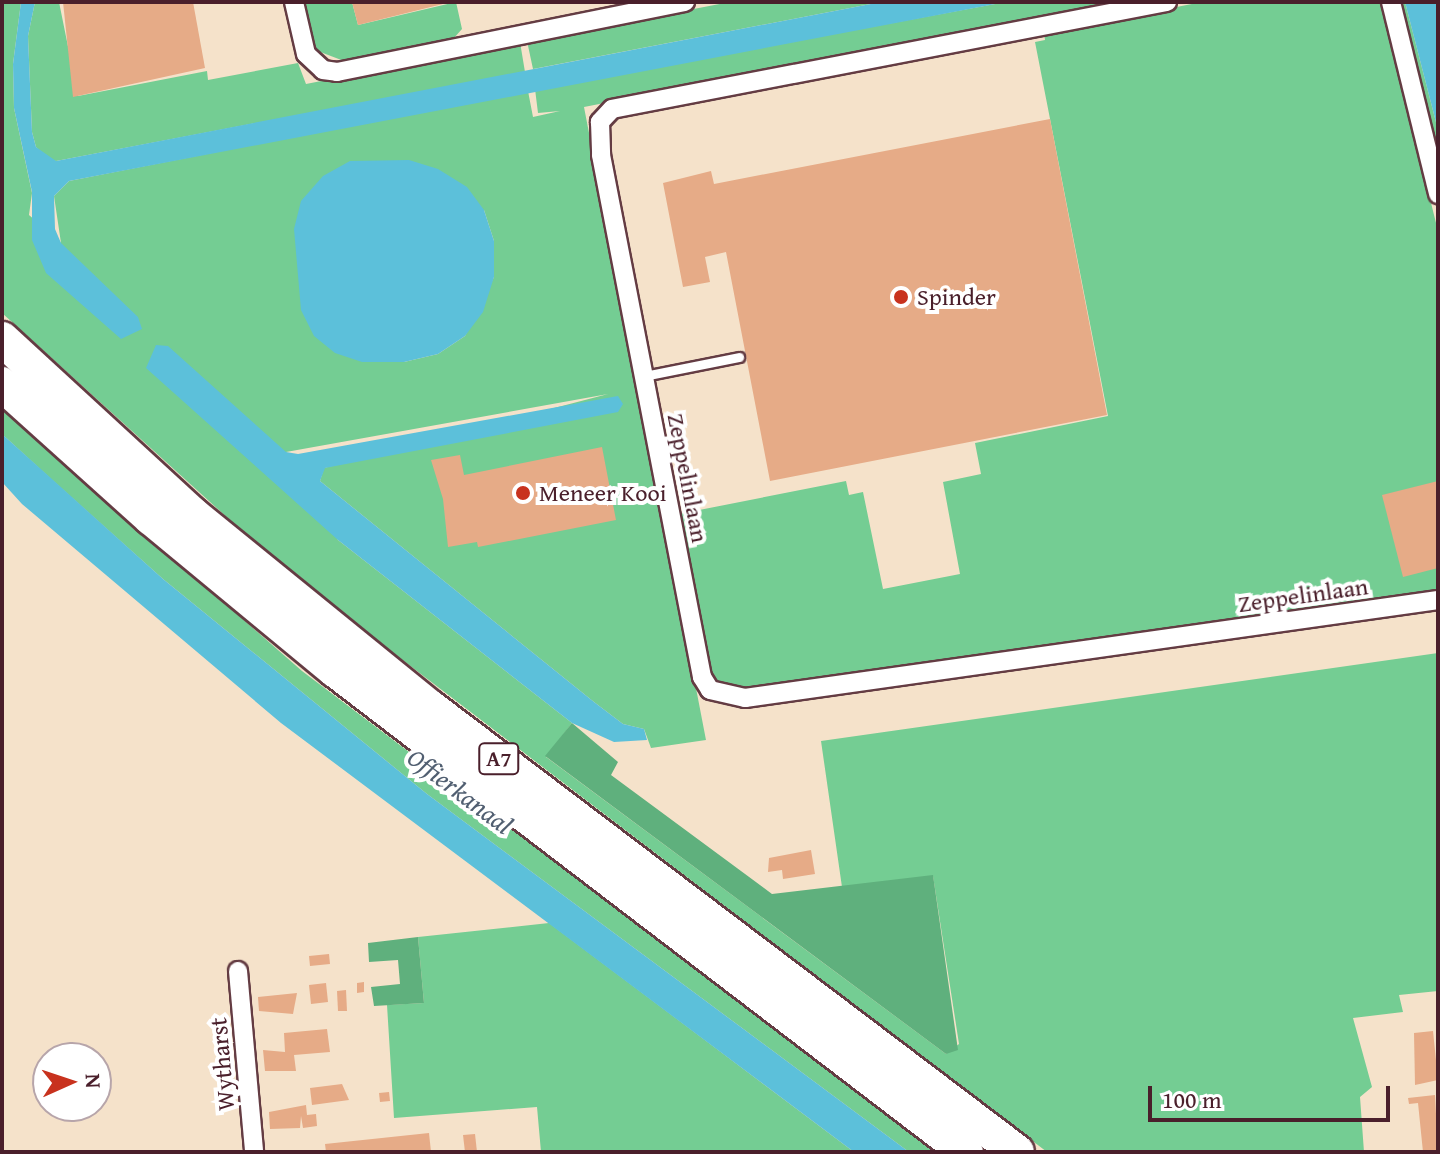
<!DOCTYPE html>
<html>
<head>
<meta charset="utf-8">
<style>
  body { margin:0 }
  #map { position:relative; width:1440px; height:1154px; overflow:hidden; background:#f5e2ca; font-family:"Gentium Book Plus",serif }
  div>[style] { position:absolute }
  .green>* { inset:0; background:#74cd93 }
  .forest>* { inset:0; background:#5fb07d }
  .water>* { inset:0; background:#5cc0da }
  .building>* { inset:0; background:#e6ab87 }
  .roads { filter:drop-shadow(2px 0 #643c43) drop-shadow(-2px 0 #643c43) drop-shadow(0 2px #643c43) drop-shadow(0 -2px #643c43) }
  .lane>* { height:9px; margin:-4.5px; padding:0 4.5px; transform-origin:4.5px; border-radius:4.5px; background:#fff }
  .street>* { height:18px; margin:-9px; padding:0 9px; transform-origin:9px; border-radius:9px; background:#fff }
  .highway>* { height:34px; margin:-17px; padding:0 17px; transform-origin:17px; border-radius:17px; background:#fff }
  .dots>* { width:22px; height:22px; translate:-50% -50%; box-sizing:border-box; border:4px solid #fff; border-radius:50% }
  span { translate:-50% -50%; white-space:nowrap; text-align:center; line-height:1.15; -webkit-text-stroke:8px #fff; paint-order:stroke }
  .shield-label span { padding:2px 6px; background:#fff; border:2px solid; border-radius:6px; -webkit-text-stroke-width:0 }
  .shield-label { font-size:22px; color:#4a1f2b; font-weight:700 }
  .poi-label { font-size:24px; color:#4a1f2b }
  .left { translate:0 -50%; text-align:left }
  .street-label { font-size:24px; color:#4a1f2b }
  .water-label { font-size:26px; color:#515f71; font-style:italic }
  .frame { position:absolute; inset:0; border:4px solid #4a1f2b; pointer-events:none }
  .north { position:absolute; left:32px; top:1042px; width:80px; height:80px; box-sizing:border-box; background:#fff; border:2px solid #b7a5aa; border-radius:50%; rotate:87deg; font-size:22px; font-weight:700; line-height:32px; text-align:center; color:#4a1f2b }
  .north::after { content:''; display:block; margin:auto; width:28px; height:36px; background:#c8321e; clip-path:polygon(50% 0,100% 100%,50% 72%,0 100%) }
  .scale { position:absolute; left:1148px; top:1086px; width:242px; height:36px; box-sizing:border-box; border:4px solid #4a1f2b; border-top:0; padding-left:10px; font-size:24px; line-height:28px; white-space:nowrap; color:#4a1f2b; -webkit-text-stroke:6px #fff; paint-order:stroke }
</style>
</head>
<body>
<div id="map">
  <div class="green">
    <div style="clip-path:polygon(evenodd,2px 2px,21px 2px,13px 64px,14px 108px,32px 193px,29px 215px,61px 243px,54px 196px,69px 181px,528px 91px,533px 117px,560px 111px,538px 113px,535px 89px,1006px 2px,1121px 2px,584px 107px,706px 740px,651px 748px,644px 729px,623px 724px,594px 702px,320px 481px,324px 468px,608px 394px,286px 452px,338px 540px,572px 723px,546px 757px,946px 1054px,959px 1044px,933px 876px,842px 887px,821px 741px,1438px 653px,1438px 991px,1399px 995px,1403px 1012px,1353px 1018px,1372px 1087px,1360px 1097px,1364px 1152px,1047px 1152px,396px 655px,231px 521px,2px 313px,2px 2px,484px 210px,494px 241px,494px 277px,465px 336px,438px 354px,404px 362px,484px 210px)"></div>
    <div style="clip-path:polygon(35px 2px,59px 2px,78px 96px,207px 71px,208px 80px,298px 63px,306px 84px,520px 42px,525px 72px,56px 161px,47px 159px,36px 147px,32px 132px,28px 36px)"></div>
    <div style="clip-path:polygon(302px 2px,352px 2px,358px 25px,456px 2px,462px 29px,453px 39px,344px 61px,315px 50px)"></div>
    <div style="clip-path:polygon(730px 2px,881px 2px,533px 69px,527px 41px)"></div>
    <div style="clip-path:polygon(1202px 2px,1381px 2px,1438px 231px,1438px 594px,743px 688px,717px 683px,710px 676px,679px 514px,846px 481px,849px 495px,863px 492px,883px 589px,960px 574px,943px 482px,981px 474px,975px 443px,1108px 416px,1035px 42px,1045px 40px,1044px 33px)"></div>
    <div style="clip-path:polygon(1397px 2px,1405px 2px,1438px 130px,1438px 172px)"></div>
    <div style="clip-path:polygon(2px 408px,302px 671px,938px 1152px,909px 1152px,427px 794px,163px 579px,50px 478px,2px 434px)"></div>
    <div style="clip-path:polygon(549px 923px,854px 1152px,541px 1152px,537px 1107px,394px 1118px,387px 1005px,424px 1003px,418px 937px)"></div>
  </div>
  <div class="forest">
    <div style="clip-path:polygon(572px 723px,618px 762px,611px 775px,772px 894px,933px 875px,958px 1050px,946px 1054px,545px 756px)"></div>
    <div style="clip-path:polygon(418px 937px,424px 1003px,374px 1006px,371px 987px,400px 984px,398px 960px,369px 962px,368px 943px)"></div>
  </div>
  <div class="water">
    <div style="clip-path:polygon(21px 2px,35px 2px,28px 36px,32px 132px,36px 147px,56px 161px,881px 2px,1006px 2px,69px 181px,54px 196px,55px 229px,61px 243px,138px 317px,142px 329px,121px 339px,46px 273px,32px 240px,32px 192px,14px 108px,13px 64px)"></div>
    <div style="clip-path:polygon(1405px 2px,1437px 2px,1438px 130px)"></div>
    <div style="clip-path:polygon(409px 160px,438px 169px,467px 187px,484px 210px,494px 241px,494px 277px,483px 312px,465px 336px,438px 354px,404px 362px,362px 362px,335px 353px,314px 336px,301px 310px,294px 229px,301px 201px,323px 176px,350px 161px)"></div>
    <div style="clip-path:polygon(156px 345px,168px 346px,286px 452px,298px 454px,618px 396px,623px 404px,618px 412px,325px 468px,320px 481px,594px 702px,623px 724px,644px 729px,647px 740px,614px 742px,572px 723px,338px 540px,146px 368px)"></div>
    <div style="clip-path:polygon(2px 434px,163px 579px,427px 794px,909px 1152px,854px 1152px,281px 723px,22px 504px,2px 482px)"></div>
  </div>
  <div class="building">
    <div style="clip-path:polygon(63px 2px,193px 2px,205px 68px,73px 97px)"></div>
    <div style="clip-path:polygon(352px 2px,447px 2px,447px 3px,358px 25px)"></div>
    <div style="clip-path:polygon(1050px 119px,1107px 415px,770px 481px,726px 252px,705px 257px,710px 282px,683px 287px,663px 183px,711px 171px,714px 184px)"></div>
    <div style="clip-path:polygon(602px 447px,616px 520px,478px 547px,477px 542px,448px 547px,443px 499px,431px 460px,460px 455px,464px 475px)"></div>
    <div style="clip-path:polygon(1438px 481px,1438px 568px,1403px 577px,1382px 495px)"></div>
    <div style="clip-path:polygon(811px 850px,815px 874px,783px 879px,782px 870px,768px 872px,769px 858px)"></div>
    <div style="clip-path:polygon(329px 954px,330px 964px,310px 966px,309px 956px)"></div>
    <div style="clip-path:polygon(364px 982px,364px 992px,357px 993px,357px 983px)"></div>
    <div style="clip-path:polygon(326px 983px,328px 1002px,311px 1004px,309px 985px)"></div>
    <div style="clip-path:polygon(346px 990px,347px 1011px,338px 1011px,337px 991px)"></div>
    <div style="clip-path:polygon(297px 993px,293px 1014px,259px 1011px,258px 997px)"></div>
    <div style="clip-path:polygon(327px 1029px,330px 1052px,294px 1055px,296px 1071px,265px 1071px,263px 1050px,285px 1052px,284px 1033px)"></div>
    <div style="clip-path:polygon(1433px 1031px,1438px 1080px,1415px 1085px,1414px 1033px)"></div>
    <div style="clip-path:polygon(342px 1084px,349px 1100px,312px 1105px,310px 1088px)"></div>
    <div style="clip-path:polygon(389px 1092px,390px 1101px,380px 1102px,379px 1093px)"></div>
    <div style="clip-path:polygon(1435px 1095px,1438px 1152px,1423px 1152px,1418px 1103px,1409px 1104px,1408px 1098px)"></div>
    <div style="clip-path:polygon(306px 1105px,307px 1115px,316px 1114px,317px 1126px,303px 1128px,301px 1116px,300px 1128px,270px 1129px,269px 1112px)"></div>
    <div style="clip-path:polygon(429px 1133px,431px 1152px,326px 1152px,325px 1144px)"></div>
    <div style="clip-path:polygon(475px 1134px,477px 1152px,465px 1152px,463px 1135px)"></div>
  </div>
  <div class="roads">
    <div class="lane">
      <div style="left:644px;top:376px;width:97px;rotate:-11.3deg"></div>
    </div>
    <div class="street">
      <div style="left:294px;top:2px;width:53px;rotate:77deg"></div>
      <div style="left:306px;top:54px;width:23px;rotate:43deg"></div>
      <div style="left:323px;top:70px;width:14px;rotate:8deg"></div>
      <div style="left:337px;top:72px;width:355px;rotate:-11.4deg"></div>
      <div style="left:1167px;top:2px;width:565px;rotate:169.09deg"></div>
      <div style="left:612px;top:109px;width:18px;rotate:133deg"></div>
      <div style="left:600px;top:122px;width:33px;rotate:88deg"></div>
      <div style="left:601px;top:155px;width:532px;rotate:79.05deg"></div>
      <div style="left:702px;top:677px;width:15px;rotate:58deg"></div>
      <div style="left:710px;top:690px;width:36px;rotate:13deg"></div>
      <div style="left:745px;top:698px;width:700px;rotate:-8.05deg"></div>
      <div style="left:1391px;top:2px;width:198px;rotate:76.2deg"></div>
      <div style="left:238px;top:971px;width:182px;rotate:84.9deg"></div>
    </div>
    <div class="highway">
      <div style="left:2px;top:339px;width:258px;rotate:42.6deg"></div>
      <div style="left:192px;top:514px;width:308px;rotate:39.1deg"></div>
      <div style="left:431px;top:708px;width:735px;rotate:37.15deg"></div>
      <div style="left:2px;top:384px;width:200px;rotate:42deg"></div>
      <div style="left:151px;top:518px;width:239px;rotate:39.6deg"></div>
      <div style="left:335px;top:670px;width:794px;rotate:37.38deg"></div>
    </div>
  </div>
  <div class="dots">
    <div style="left:901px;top:297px;background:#c8321e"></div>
    <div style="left:523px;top:493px;background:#c8321e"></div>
  </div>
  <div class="shield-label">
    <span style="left:499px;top:759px">A7</span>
  </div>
  <div class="poi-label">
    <span class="left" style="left:917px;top:297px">Spinder</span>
    <span class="left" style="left:539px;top:493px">Meneer Kooi</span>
  </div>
  <div class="street-label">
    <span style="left:688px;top:478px;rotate:79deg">Zeppelinlaan</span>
    <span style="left:1303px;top:595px;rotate:-8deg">Zeppelinlaan</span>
    <span style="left:222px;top:1064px;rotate:-95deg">Wytharst</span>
  </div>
  <div class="water-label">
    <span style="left:460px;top:791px;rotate:37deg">Offierkanaal</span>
  </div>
  <div class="frame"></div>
  <div class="north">N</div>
  <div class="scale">100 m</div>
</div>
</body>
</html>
